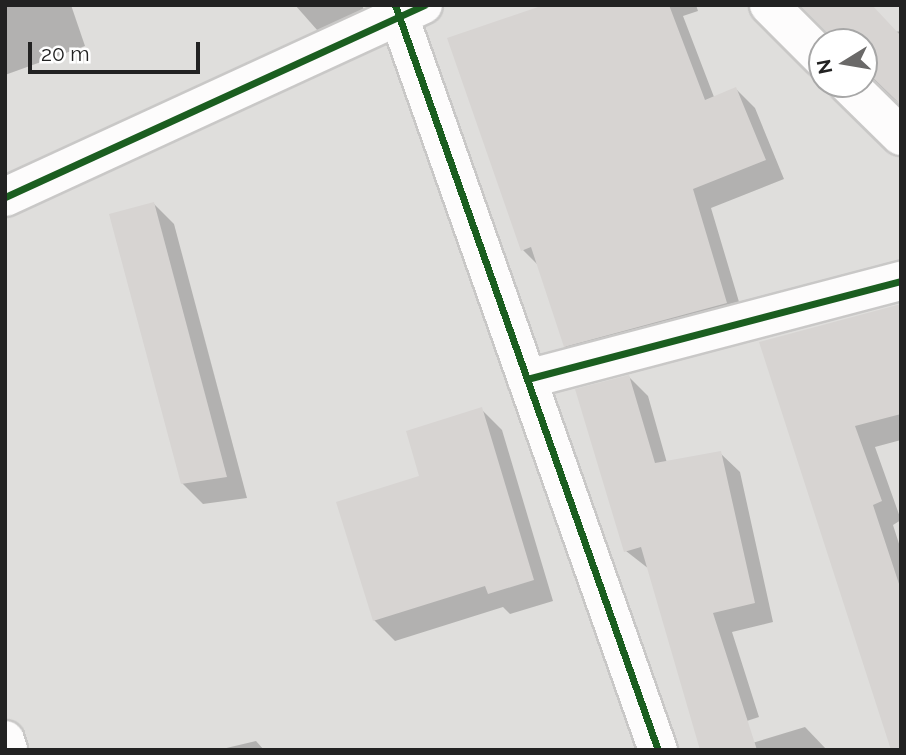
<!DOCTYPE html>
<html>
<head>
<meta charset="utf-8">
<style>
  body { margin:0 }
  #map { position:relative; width:906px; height:755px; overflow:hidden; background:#f0eeeb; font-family:Raleway,sans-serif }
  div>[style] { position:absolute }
  .residential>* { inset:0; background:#dfdedc }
  .shadow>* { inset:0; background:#0003 }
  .building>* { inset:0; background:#d7d4d2 }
  .roads { filter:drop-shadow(2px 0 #c9c8c7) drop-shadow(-2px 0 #c9c8c7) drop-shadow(0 2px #c9c8c7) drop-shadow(0 -2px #c9c8c7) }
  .street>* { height:38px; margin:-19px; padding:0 19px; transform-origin:19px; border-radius:19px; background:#fdfcfc }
  .cycleway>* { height:7px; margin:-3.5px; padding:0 3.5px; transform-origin:3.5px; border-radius:3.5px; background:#1b5e20 }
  span { translate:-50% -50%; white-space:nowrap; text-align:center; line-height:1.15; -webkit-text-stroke:5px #fff; paint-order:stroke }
  .frame { position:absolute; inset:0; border:7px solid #222; pointer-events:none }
  .north { position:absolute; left:808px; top:28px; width:70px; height:70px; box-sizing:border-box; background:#fff; border:2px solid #a7a7a7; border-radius:50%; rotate:259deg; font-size:19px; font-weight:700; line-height:28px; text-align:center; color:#222 }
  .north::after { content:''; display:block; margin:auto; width:24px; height:32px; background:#6a6968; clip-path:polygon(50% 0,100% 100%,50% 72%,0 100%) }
  .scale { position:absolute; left:28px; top:42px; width:172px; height:32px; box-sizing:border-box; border:4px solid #222; border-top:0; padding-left:9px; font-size:21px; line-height:24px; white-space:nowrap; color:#222; -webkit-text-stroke:5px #fff; paint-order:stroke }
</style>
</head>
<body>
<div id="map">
  <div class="residential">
    <div style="clip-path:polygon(evenodd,5px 5px,901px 5px,901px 750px,5px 750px,5px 5px,822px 42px,864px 42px,864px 84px,822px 84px,822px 42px)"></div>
  </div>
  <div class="shadow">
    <div style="clip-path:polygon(5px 5px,71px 5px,85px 46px,5px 75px)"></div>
    <div style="clip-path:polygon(295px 5px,362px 5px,365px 12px,318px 31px)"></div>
    <div style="clip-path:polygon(549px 5px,696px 5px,698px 11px,683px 16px,714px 97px,736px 89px,755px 108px,784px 179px,711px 208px,745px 322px,585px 365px,565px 346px,540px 267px,523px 250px)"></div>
    <div style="clip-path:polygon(901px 31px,901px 104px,864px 79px,864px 42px,839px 42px)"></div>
    <div style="clip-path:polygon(154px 204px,174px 224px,247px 498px,203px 504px,182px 483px)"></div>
    <div style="clip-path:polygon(901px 305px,901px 440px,875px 447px,901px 520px,893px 525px,901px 550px,901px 710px,761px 343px)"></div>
    <div style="clip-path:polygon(629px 377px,648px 396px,667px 463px,720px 453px,740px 472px,773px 622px,732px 632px,759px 717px,710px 733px,649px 569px,626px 551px)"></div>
    <div style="clip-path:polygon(481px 409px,502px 430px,553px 601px,510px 614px,503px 607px,395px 641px,374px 620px,421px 477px)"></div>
    <div style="clip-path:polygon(805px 727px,827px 750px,729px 750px)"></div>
    <div style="clip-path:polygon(256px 741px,264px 750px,218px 750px)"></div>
  </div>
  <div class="building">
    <div style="clip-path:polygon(544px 5px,669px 5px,705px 100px,736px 87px,766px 160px,693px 189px,727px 303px,564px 347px,531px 247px,521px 251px,447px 38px)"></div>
    <div style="clip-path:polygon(800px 5px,872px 5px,901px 36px,901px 105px,864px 69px,864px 42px,837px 42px)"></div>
    <div style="clip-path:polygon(154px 202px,227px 477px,181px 484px,109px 214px)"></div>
    <div style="clip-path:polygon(901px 304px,901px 414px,855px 426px,882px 501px,873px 505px,901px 590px,901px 749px,891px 750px,759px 342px)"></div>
    <div style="clip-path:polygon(629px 375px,655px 463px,721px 451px,755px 603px,713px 613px,757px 750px,700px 750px,641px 547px,624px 552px,575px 389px)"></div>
    <div style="clip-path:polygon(482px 407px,534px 580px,488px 594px,485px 586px,373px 621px,336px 502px,419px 476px,406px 431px)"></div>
  </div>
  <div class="roads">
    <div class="street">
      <div style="left:395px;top:5px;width:790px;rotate:70.56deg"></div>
      <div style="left:769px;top:5px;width:75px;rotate:45deg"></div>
      <div style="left:848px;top:84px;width:74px;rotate:44.5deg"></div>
      <div style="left:5px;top:197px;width:460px;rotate:-24.7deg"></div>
      <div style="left:527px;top:379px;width:387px;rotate:-14.7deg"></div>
      <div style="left:5px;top:740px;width:10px;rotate:73deg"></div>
    </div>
  </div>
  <div class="cycleway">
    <div style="left:395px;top:5px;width:790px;rotate:70.56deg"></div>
    <div style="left:5px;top:197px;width:461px;rotate:-24.6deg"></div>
    <div style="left:527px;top:379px;width:387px;rotate:-14.7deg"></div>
  </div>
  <div class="frame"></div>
  <div class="north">N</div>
  <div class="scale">20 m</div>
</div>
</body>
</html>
